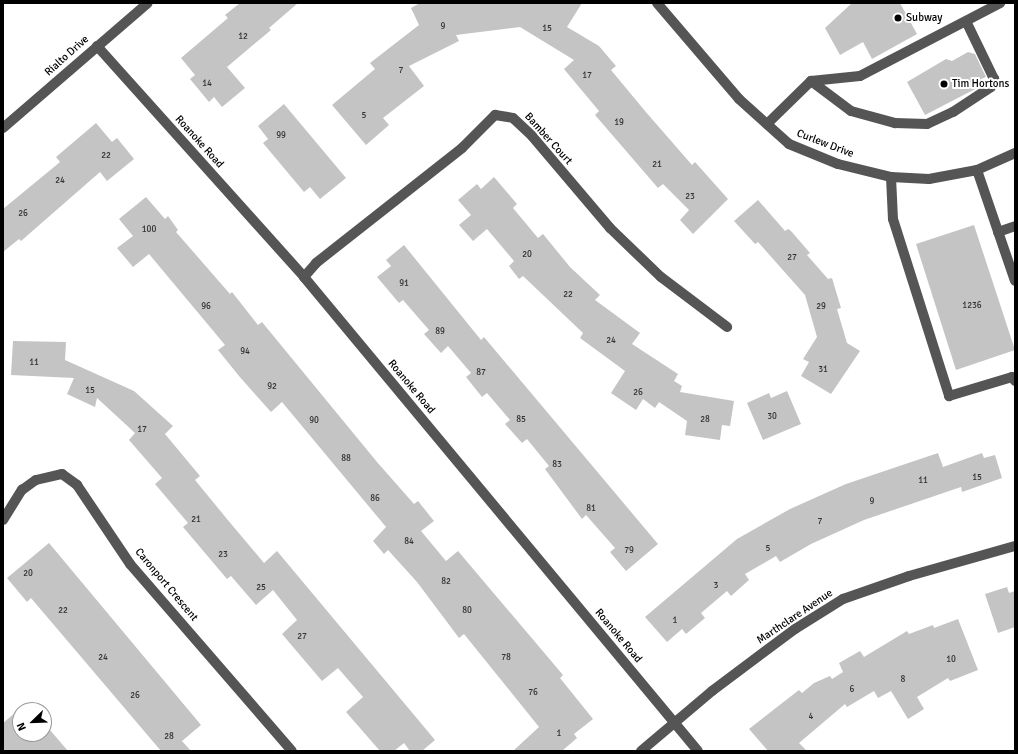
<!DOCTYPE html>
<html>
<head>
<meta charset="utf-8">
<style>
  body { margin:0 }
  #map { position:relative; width:1018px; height:754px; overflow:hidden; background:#fff; font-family:Signika,sans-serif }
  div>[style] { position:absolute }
  .building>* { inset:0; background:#c4c4c4 }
  .minor>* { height:10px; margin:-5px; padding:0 5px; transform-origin:5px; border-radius:5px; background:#555 }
  .dots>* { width:11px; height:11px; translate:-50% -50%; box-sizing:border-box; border:2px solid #fff; border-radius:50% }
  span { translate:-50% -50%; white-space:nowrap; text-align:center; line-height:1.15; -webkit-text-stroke:4px #fff; paint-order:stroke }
  .number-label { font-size:9px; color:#313131 }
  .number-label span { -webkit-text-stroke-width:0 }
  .poi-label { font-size:11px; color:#000 }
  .left { translate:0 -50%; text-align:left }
  .street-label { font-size:11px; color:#000 }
  .frame { position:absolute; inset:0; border:4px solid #000; pointer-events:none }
  .north { position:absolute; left:12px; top:702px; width:40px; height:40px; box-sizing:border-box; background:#fff; border:1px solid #999; border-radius:50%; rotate:247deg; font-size:11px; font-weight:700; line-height:16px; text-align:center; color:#000 }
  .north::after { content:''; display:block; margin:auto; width:14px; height:18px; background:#000; clip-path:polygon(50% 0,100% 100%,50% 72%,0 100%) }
</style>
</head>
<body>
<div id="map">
  <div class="building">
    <div style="clip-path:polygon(240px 3px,298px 3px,269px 28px,271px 30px,227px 67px,245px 88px,222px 107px,214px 97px,209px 102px,190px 79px,195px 75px,181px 58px,228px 18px,225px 15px)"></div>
    <div style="clip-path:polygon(420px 3px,582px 3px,567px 27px,599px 46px,616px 66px,611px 70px,645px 111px,692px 165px,695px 162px,728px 199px,693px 234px,680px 220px,689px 210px,663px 184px,658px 188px,595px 115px,599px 111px,564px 69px,574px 60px,520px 27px,456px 35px,459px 41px,409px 66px,424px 86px,383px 118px,389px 125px,366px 145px,332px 105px,375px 69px,370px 63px,419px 25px,411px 8px)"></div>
    <div style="clip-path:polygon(852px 3px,900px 3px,917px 34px,872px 59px,863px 42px,840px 55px,825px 28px)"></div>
    <div style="clip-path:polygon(968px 52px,975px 54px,986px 77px,981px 79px,979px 87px,925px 115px,907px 82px,946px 59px,952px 61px)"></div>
    <div style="clip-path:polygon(284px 104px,346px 178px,320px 199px,310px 187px,304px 192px,263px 143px,268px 139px,258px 126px)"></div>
    <div style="clip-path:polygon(96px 123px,112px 142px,117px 138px,134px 159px,107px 181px,100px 172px,21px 241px,19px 239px,3px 252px,3px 209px,60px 162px,56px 157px)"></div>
    <div style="clip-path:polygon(494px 177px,517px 204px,513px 208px,538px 238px,543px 234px,570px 267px,600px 295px,595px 300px,640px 333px,632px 344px,678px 374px,674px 381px,682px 386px,680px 392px,734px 401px,730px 426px,722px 425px,720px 440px,685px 435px,687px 421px,659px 402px,655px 408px,643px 399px,636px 410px,611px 393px,625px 371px,580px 338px,583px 333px,523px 276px,519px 279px,509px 266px,514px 261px,487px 229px,473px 241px,459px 225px,471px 215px,458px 200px,477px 184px,481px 189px)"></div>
    <div style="clip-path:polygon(146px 197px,165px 219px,168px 216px,178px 230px,176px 232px,230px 294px,232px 292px,258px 325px,262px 322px,377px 462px,414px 504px,418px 501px,434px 521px,421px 531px,446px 561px,458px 551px,563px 675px,560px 678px,593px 719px,574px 734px,577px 738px,562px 751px,513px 751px,539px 727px,464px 634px,459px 638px,417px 582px,388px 550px,384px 554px,373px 541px,386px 527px,282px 402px,271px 412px,239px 376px,218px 350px,225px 345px,149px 254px,133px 267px,117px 248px,133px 236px,119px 219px)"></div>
    <div style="clip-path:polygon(758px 200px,785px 231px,788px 229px,791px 231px,810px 253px,807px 255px,828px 279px,832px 278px,841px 308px,837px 309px,847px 343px,860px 351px,831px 394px,801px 376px,809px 362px,803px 359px,817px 337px,805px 295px,758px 242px,755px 244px,734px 221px)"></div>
    <div style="clip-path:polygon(974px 225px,1015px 350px,956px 370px,916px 244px)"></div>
    <div style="clip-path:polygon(404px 245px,481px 340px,484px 337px,658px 544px,626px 571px,610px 552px,615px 548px,586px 515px,582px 519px,545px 469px,549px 466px,527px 439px,522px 443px,505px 424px,510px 420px,487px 393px,482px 397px,466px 377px,471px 373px,448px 346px,441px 353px,424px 334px,429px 330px,403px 300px,399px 303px,377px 277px,391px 266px,386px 260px)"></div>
    <div style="clip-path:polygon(13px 341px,66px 342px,65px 360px,134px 391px,173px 426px,165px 434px,200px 476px,195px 480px,227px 519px,264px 563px,277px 551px,435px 740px,422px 751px,410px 751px,404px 743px,394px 751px,380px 751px,346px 712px,363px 697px,338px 668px,322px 681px,282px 634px,297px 620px,273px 590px,256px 605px,231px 576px,227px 579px,183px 527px,188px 523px,155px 484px,162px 478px,129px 440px,135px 433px,97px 398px,95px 407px,67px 394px,74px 378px,11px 375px)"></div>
    <div style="clip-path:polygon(787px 391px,801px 424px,763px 440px,747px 403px,769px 393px,771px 398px)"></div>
    <div style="clip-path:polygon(938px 453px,943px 467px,982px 453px,984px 458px,995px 455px,1002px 478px,962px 492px,961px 487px,864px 520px,811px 544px,780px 562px,776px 556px,745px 574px,749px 580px,731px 596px,727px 591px,701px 613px,705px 618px,686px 634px,682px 629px,667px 642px,645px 617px,737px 539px,790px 509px,846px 484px)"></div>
    <div style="clip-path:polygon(49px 543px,201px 725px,182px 741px,191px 751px,161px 751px,31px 598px,27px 602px,7px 578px)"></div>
    <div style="clip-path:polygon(1007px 587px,1009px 593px,1015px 591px,1015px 627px,998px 633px,985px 594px)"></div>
    <div style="clip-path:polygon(958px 619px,978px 670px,950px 681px,948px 678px,917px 697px,924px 709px,908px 719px,891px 691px,878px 698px,874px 691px,847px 707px,845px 704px,799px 743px,807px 751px,768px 751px,749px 729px,799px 690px,802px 693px,814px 683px,830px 676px,832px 679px,843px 672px,839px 663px,860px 651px,864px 657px,907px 631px,909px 634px,933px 625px,934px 628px)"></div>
    <div style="clip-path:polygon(27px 703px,33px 710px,20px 710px,20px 734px,44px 734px,44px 723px,68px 751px,3px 751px,3px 723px)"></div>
  </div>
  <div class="minor">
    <div style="left:657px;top:3px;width:126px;rotate:49.5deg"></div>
    <div style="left:739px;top:99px;width:67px;rotate:42deg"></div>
    <div style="left:789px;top:144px;width:53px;rotate:22.2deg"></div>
    <div style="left:838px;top:164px;width:55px;rotate:13.8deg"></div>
    <div style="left:891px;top:177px;width:38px;rotate:3deg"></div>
    <div style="left:929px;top:179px;width:49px;rotate:-10.6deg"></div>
    <div style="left:977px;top:170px;width:42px;rotate:-24.1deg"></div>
    <div style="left:97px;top:46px;width:310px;rotate:48.1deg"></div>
    <div style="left:304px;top:277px;width:616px;rotate:50.27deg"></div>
    <div style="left:811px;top:81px;width:50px;rotate:36.9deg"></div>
    <div style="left:851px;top:111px;width:46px;rotate:15.3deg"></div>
    <div style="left:895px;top:123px;width:32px;rotate:2deg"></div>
    <div style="left:927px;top:124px;width:29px;rotate:-25deg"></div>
    <div style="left:953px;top:112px;width:45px;rotate:-33.3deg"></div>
    <div style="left:991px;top:87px;width:9px;rotate:-69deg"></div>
    <div style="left:994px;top:79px;width:64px;rotate:-115.8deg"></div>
    <div style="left:767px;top:124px;width:62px;rotate:-44.3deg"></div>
    <div style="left:811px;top:81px;width:49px;rotate:-5.8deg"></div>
    <div style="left:860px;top:76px;width:158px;rotate:-27.5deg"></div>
    <div style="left:3px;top:128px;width:191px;rotate:-40.8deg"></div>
    <div style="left:977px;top:170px;width:117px;rotate:71.1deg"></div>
    <div style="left:891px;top:177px;width:42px;rotate:87.3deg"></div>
    <div style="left:893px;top:219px;width:186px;rotate:72.4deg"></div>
    <div style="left:949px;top:396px;width:66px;rotate:-16.8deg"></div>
    <div style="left:1012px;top:377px;width:5px;rotate:53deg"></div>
    <div style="left:998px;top:232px;width:18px;rotate:-19deg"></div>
    <div style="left:304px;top:277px;width:18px;rotate:-49deg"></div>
    <div style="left:316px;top:263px;width:186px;rotate:-38.2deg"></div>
    <div style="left:462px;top:148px;width:47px;rotate:-45deg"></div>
    <div style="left:495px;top:115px;width:18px;rotate:9deg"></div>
    <div style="left:513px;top:118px;width:26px;rotate:43deg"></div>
    <div style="left:532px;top:136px;width:121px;rotate:49.7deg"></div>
    <div style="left:610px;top:228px;width:71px;rotate:43.9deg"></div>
    <div style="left:661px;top:277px;width:83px;rotate:37.1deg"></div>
    <div style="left:3px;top:520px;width:36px;rotate:-58deg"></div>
    <div style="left:22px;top:490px;width:17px;rotate:-36deg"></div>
    <div style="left:36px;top:480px;width:27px;rotate:-13deg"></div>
    <div style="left:62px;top:474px;width:19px;rotate:36deg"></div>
    <div style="left:77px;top:485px;width:95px;rotate:56.1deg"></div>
    <div style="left:130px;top:564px;width:247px;rotate:49.1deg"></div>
    <div style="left:641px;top:751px;width:93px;rotate:-40.2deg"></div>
    <div style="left:712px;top:691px;width:104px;rotate:-36.8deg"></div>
    <div style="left:795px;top:629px;width:57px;rotate:-32deg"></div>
    <div style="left:843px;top:599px;width:70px;rotate:-19.2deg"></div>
    <div style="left:909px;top:576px;width:110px;rotate:-15.8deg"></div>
  </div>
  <div class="dots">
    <div style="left:898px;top:18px;background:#000"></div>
    <div style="left:944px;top:84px;background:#000"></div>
  </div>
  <div class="number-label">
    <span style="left:443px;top:27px">9</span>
    <span style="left:547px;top:29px">15</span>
    <span style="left:243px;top:37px">12</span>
    <span style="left:401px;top:71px">7</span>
    <span style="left:587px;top:76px">17</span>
    <span style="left:207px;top:84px">14</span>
    <span style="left:364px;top:116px">5</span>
    <span style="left:619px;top:123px">19</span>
    <span style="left:281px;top:136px">99</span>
    <span style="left:106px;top:156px">22</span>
    <span style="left:657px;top:165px">21</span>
    <span style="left:60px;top:181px">24</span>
    <span style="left:690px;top:197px">23</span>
    <span style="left:23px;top:214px">26</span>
    <span style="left:149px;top:230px">100</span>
    <span style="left:527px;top:255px">20</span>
    <span style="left:792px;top:258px">27</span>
    <span style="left:404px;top:284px">91</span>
    <span style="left:568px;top:295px">22</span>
    <span style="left:972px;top:306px">1236</span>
    <span style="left:206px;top:307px">96</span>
    <span style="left:821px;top:307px">29</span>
    <span style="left:440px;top:332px">89</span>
    <span style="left:611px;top:341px">24</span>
    <span style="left:245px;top:352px">94</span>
    <span style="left:34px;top:363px">11</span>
    <span style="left:823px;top:370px">31</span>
    <span style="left:481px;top:373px">87</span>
    <span style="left:272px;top:387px">92</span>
    <span style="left:90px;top:391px">15</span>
    <span style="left:638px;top:393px">26</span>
    <span style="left:772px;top:417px">30</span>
    <span style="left:521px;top:420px">85</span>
    <span style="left:705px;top:420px">28</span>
    <span style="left:314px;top:421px">90</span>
    <span style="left:142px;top:430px">17</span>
    <span style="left:346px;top:459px">88</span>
    <span style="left:557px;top:465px">83</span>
    <span style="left:977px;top:478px">15</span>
    <span style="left:923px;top:481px">11</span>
    <span style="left:375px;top:499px">86</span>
    <span style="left:872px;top:502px">9</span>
    <span style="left:591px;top:509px">81</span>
    <span style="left:196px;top:520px">21</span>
    <span style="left:820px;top:522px">7</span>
    <span style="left:409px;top:542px">84</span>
    <span style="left:768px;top:549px">5</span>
    <span style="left:629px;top:551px">79</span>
    <span style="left:223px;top:555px">23</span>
    <span style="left:28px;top:574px">20</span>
    <span style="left:446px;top:582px">82</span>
    <span style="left:716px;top:586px">3</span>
    <span style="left:261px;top:588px">25</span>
    <span style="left:63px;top:611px">22</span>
    <span style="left:467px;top:611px">80</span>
    <span style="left:675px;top:621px">1</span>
    <span style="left:302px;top:637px">27</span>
    <span style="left:103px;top:658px">24</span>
    <span style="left:506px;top:658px">78</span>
    <span style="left:951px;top:660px">10</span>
    <span style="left:903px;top:680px">8</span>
    <span style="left:852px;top:690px">6</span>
    <span style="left:533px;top:693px">76</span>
    <span style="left:135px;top:696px">26</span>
    <span style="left:811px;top:717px">4</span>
    <span style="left:559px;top:734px">1</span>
    <span style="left:169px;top:737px">28</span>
  </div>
  <div class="poi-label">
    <span class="left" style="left:906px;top:18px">Subway</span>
    <span class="left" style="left:952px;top:84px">Tim Hortons</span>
  </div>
  <div class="street-label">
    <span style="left:67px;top:56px;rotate:-42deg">Rialto Drive</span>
    <span style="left:548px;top:139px;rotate:48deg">Bamber Court</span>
    <span style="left:199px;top:142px;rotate:48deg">Roanoke Road</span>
    <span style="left:825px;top:144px;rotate:21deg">Curlew Drive</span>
    <span style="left:411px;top:387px;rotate:50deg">Roanoke Road</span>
    <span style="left:166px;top:585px;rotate:50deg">Caronport Crescent</span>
    <span style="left:795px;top:617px;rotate:-34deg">Marthclare Avenue</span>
    <span style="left:618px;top:636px;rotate:50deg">Roanoke Road</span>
  </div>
  <div class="frame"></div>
  <div class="north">N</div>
</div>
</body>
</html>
